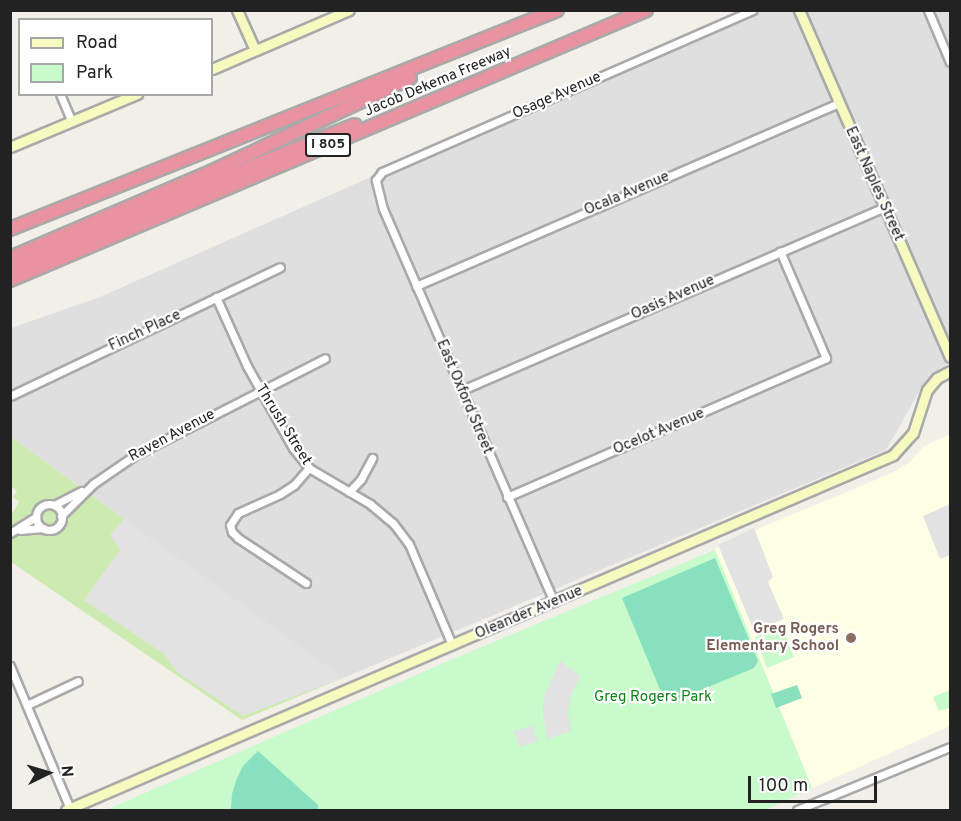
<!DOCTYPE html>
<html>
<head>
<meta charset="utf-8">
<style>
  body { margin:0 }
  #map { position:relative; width:961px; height:821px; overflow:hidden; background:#f2efe9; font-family:Overpass,sans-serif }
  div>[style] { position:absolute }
  .residential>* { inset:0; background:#e0dfdf }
  .education>* { inset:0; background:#ffffe5 }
  .grass>* { inset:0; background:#cdebb0 }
  .park>* { inset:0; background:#c8facc }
  .pitch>* { inset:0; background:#88e0be }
  .parking>* { inset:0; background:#e2e2e2 }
  .roads { filter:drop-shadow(2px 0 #a9a9a9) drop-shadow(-2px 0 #a9a9a9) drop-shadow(0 2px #a9a9a9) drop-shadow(0 -2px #a9a9a9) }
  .street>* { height:7px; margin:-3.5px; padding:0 3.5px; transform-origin:3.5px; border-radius:3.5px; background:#fff }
  .street>.ring { margin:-3.5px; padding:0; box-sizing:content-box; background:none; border:7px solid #fff; border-radius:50% }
  .secondary>* { height:9px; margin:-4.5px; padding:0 4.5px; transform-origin:4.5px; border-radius:4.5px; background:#f7fabf }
  .highway>* { height:12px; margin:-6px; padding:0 6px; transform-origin:6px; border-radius:6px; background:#e892a2 }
  .dots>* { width:16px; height:16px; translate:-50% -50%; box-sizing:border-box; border:3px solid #fff; border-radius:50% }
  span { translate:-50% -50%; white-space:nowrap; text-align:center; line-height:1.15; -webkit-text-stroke:4.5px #fff; paint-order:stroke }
  .shield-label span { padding:2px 4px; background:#fff; border:2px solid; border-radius:4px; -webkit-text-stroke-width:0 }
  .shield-label { font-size:14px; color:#222; font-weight:700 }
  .street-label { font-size:15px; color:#222 }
  .education-label { font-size:15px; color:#785e54; font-weight:700 }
  .right { translate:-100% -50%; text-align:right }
  .park-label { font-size:15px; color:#0c8416 }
  .frame { position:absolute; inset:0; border:12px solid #222; pointer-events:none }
  .legend { position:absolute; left:18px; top:18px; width:195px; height:78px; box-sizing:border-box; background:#fff; border:2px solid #a7a7a7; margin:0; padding:8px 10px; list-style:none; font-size:18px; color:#222 }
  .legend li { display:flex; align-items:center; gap:12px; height:30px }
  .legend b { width:30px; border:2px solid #a7a7a7 }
  .north { position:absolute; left:18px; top:743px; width:60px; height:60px; -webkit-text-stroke:4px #fff; paint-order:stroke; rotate:85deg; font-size:16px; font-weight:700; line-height:24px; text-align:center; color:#222 }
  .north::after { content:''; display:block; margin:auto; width:21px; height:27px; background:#222; clip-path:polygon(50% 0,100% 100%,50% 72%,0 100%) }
  .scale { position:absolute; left:748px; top:776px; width:129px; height:27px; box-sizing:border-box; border:3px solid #222; border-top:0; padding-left:8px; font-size:18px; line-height:21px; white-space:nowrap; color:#222; -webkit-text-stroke:4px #fff; paint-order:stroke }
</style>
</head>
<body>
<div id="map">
  <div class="residential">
    <div style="clip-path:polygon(745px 11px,950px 11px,950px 363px,940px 368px,919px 392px,886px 450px,343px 678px,11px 437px,11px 328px,100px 297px)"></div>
  </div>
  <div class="education">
    <div style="clip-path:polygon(950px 434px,950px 726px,812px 788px,715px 550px,719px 545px,892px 473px,910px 462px,924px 446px)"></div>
  </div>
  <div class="grass">
    <div style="clip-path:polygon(11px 437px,343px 678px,242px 720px,11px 562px,11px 515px,19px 502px,13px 497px,17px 491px,11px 486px)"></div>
  </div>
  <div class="park">
    <div style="clip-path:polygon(715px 550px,812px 788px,765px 810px,106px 810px,460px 656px)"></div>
    <div style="clip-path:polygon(782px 626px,794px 657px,767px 668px,755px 637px)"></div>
    <div style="clip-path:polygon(950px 690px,950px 708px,939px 711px,933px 697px)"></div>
  </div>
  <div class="pitch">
    <div style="clip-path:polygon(715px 558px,758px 661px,754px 668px,677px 700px,662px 694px,622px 598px)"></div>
    <div style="clip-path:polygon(797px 685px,802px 698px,776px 708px,771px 694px)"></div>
    <div style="clip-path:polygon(258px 751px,318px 805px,318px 810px,231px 810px,232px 794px,237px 778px,243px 766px)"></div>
  </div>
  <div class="parking">
    <div style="clip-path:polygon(950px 504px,950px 555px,940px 559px,923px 516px)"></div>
    <div style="clip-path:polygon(124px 519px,343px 678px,243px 716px,178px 673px,164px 654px,84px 600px,120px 550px,110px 535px)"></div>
    <div style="clip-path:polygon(754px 528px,773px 577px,768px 582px,784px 619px,754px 631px,718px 545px)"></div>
    <div style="clip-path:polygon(560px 661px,580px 676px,570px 698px,568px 713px,571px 731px,547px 739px,543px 712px,545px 694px)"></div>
    <div style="clip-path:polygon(533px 726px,538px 741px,520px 747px,513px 731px)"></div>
  </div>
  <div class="roads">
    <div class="street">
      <div style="left:928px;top:10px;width:56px;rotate:67.1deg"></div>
      <div style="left:60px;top:94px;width:30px;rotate:67deg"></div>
      <div style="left:416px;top:286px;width:460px;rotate:-23.4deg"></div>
      <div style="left:216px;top:297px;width:76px;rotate:65.8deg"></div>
      <div style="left:247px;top:366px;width:94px;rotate:60.7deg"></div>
      <div style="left:293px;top:448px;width:26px;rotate:51deg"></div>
      <div style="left:309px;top:468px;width:71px;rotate:30.5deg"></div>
      <div style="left:370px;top:504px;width:30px;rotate:40deg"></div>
      <div style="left:393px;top:523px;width:26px;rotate:53deg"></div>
      <div style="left:409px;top:544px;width:110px;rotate:66.9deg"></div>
      <div style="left:462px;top:390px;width:460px;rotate:-23.4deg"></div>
      <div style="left:10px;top:396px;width:299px;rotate:-25.5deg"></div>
      <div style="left:349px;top:492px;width:18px;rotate:-47deg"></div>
      <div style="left:361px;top:479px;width:24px;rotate:-62deg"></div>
      <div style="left:507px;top:497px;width:348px;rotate:-23.5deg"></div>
      <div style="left:826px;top:358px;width:116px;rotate:-113.3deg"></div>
      <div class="ring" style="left:36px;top:504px;width:19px;height:19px"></div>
      <div style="left:54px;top:505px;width:31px;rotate:-27deg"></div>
      <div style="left:61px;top:516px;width:45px;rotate:-45deg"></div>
      <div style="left:93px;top:484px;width:51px;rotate:-34.6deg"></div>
      <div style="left:135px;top:455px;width:213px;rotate:-27deg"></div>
      <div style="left:20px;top:530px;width:23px;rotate:-5deg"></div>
      <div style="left:10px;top:533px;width:31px;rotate:-32deg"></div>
      <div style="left:306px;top:583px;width:82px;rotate:-146.5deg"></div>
      <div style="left:238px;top:538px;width:8px;rotate:-135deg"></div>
      <div style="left:232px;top:532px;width:7px;rotate:-106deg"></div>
      <div style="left:230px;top:525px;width:14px;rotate:-56deg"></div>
      <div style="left:238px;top:513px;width:46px;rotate:-24.3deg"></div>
      <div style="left:280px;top:494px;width:17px;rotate:-33deg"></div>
      <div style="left:294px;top:485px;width:23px;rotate:-49deg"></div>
      <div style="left:554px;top:602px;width:429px;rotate:-113.5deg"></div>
      <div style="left:383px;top:209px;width:30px;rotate:-104deg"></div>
      <div style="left:376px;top:180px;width:10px;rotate:-53deg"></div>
      <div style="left:382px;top:172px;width:404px;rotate:-23.6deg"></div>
      <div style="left:10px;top:666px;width:155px;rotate:67.2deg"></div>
      <div style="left:27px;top:705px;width:56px;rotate:-25.2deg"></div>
      <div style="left:797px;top:810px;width:165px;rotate:-22.4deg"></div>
    </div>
    <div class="secondary">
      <div style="left:237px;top:10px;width:44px;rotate:65.8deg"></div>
      <div style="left:799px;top:10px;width:378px;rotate:66.5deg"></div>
      <div style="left:212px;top:69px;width:149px;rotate:-23.3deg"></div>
      <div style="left:10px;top:147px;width:138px;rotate:-22.7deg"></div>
      <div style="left:66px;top:810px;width:900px;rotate:-23.23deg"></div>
      <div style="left:893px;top:455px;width:30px;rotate:-48deg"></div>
      <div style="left:913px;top:433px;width:45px;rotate:-72deg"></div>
      <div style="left:927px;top:390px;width:16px;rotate:-50deg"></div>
      <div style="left:937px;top:378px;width:15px;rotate:-28deg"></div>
    </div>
    <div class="highway">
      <div style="left:10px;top:229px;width:589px;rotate:-21.82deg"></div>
      <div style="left:10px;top:258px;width:219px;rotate:-23.2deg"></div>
      <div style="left:211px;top:172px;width:220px;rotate:-25.3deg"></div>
      <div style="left:10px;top:270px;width:219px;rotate:-23.4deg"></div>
      <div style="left:211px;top:183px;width:155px;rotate:-21.9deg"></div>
      <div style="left:10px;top:280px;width:691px;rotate:-23deg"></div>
    </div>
  </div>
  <div class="dots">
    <div style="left:851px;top:638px;background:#8d6e63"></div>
  </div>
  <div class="shield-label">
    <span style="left:328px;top:145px">I 805</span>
  </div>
  <div class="street-label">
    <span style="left:438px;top:82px;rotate:-23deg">Jacob Dekema Freeway</span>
    <span style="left:557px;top:96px;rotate:-24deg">Osage Avenue</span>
    <span style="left:874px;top:184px;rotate:66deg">East Naples Street</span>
    <span style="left:627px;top:194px;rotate:-23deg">Ocala Avenue</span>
    <span style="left:673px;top:298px;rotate:-24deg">Oasis Avenue</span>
    <span style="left:145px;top:331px;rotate:-25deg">Finch Place</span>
    <span style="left:464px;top:397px;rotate:67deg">East Oxford Street</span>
    <span style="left:283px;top:425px;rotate:58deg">Thrush Street</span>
    <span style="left:659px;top:432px;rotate:-23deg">Ocelot Avenue</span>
    <span style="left:172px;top:436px;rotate:-28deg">Raven Avenue</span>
    <span style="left:529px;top:613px;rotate:-23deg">Oleander Avenue</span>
  </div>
  <div class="education-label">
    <span class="right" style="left:839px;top:638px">Greg Rogers<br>Elementary School</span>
  </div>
  <div class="park-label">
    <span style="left:653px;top:698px">Greg Rogers Park</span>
  </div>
  <div class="frame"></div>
  <ul class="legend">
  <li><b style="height:8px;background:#f7fabf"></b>Road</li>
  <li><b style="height:16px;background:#c8facc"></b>Park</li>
  </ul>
  <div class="north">N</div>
  <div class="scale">100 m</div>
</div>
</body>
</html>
